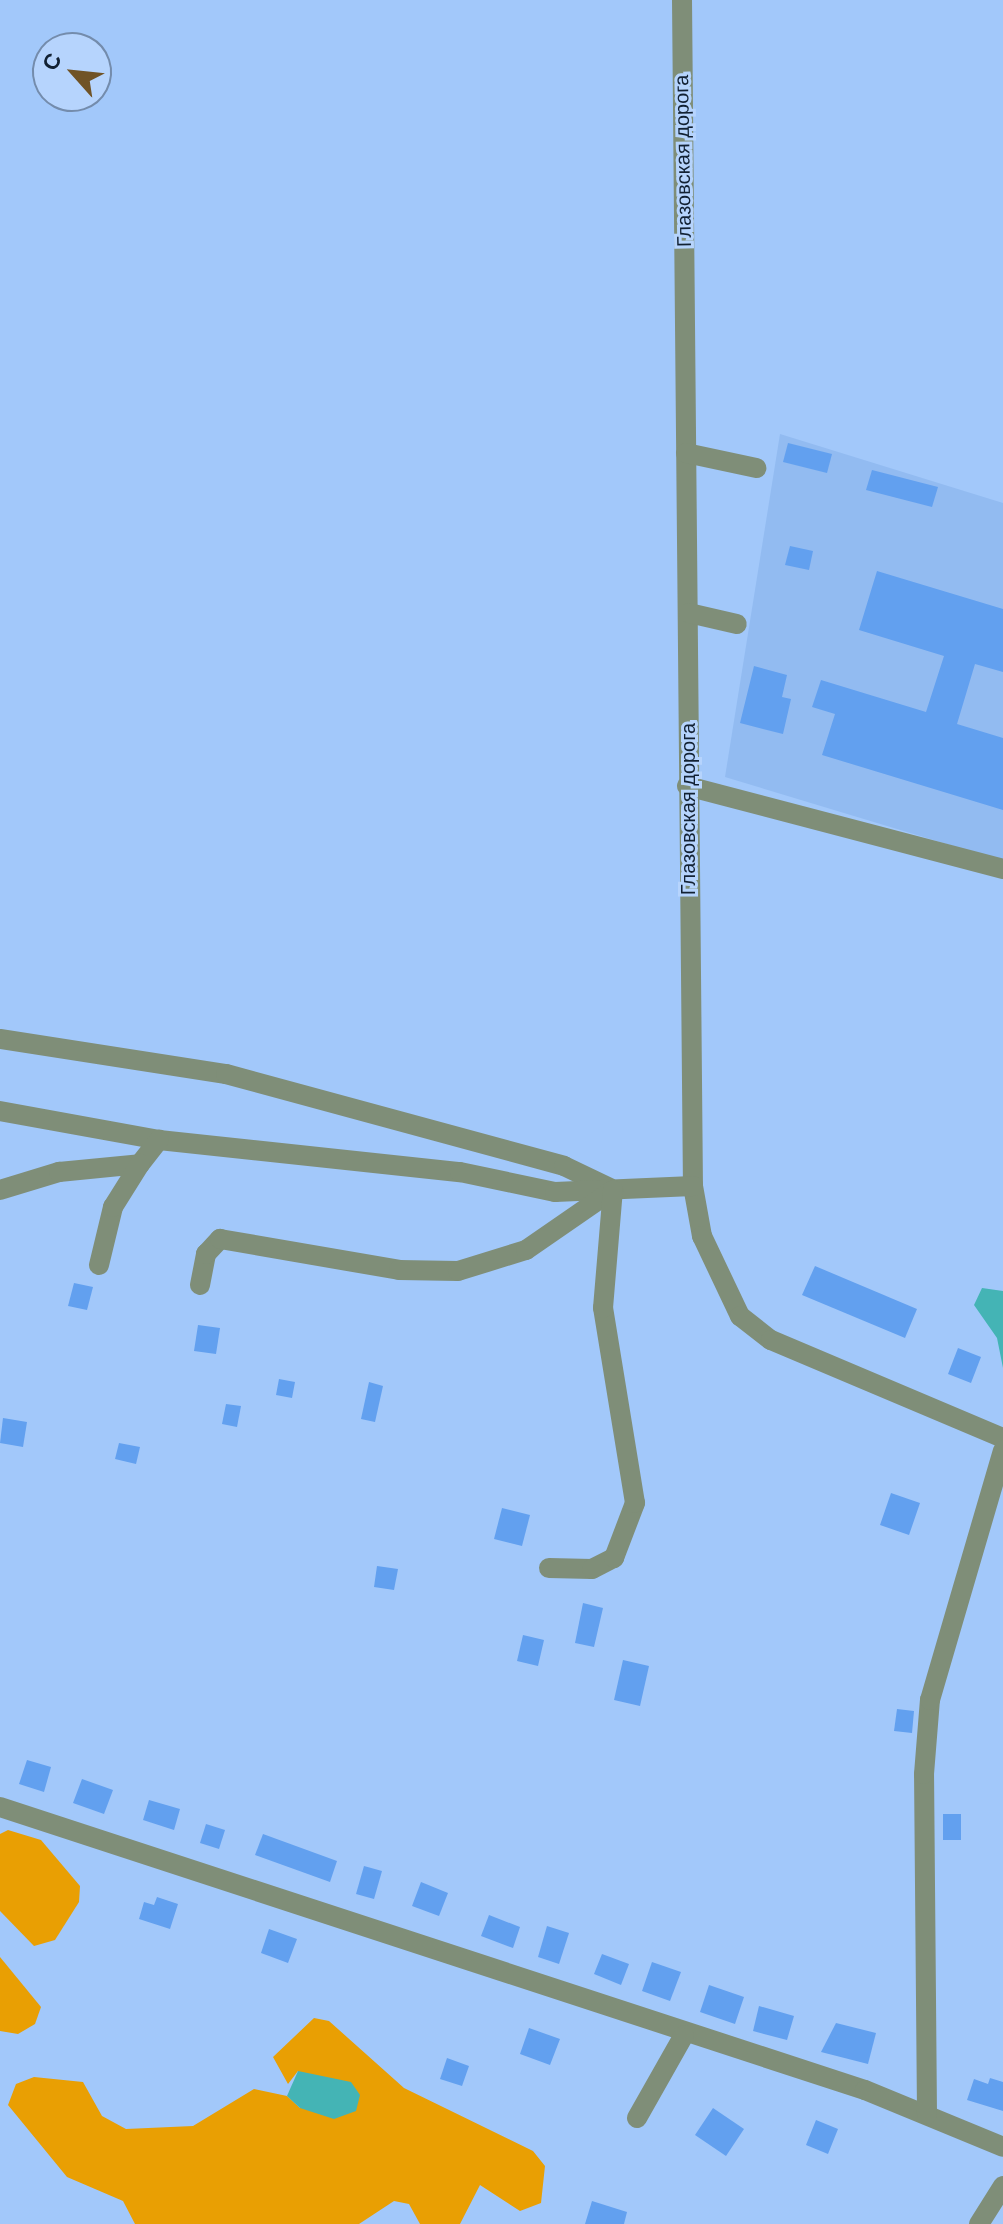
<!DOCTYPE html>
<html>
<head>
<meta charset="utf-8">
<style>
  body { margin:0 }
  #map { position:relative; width:1003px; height:2224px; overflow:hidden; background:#a2c8fa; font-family:Arial,sans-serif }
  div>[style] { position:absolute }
  .built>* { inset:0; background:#92bbf1 }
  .green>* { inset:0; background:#e99f03 }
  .water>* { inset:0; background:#44b4b5 }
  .building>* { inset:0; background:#62a0ef }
  .minor>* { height:20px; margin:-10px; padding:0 10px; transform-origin:10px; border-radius:10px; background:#7f8e78 }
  span { translate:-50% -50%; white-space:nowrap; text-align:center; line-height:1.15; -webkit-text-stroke:6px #b6d4fd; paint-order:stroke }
  .street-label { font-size:20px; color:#122133 }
  .north { position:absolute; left:32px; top:32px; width:80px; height:80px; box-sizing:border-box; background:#b6d4fd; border:2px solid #748cac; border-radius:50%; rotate:297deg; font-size:22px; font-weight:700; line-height:32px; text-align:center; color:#122133 }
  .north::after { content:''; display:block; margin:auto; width:28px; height:36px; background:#705326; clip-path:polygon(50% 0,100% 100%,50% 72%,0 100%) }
</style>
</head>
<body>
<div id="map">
  <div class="built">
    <div style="clip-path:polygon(780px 434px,1003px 503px,1003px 861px,725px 777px)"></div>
  </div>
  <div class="green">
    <div style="clip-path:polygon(8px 1830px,41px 1840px,80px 1886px,79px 1902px,55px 1940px,34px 1946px,0 1911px,0 1834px)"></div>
    <div style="clip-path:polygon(0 1957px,41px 2007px,35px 2024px,18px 2034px,0 2031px)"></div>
    <div style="clip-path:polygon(314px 2018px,329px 2021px,404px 2088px,533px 2151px,545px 2166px,541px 2203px,520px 2211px,480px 2185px,460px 2224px,420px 2224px,409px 2204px,394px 2201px,359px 2224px,135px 2224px,123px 2201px,67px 2177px,8px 2105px,16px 2084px,34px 2077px,83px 2082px,102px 2116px,126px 2129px,193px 2126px,254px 2089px,287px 2096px,300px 2108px,298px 2071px,288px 2084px,273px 2057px)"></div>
  </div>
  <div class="water">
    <div style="clip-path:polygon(982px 1288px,1003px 1291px,1003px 1368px,997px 1338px,974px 1305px)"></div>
    <div style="clip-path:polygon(298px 2071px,351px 2082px,360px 2095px,356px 2111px,334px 2119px,300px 2108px,287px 2096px)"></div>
  </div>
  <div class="building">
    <div style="clip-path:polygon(788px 443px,832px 454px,827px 473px,783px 462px)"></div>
    <div style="clip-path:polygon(872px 470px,938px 487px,932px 507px,866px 490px)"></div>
    <div style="clip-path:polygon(790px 546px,813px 551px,809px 570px,785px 565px)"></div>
    <div style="clip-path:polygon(877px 571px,1003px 609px,1003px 672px,975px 664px,957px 724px,1003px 738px,1003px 810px,822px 755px,835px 714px,812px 707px,821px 680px,926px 712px,944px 656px,859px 630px)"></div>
    <div style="clip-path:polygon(754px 666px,787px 675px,782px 697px,791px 699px,783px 734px,740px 723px)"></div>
    <div style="clip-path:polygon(815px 1266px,917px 1309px,905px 1338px,802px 1295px)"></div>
    <div style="clip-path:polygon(74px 1283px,93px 1287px,87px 1310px,68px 1306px)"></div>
    <div style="clip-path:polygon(198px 1325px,220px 1328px,216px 1354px,194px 1351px)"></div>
    <div style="clip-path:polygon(958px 1348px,981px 1357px,971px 1383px,948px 1374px)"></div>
    <div style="clip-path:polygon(279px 1379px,295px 1382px,292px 1398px,276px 1395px)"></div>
    <div style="clip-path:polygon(369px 1382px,383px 1386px,375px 1422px,361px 1419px)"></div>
    <div style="clip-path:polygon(226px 1404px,241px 1406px,237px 1427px,222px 1424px)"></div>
    <div style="clip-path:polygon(3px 1418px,27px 1422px,23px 1447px,0 1443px)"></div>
    <div style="clip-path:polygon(119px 1443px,140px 1447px,136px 1464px,115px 1459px)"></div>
    <div style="clip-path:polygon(891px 1493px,920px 1503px,909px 1535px,880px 1525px)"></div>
    <div style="clip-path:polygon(502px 1508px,530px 1515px,522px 1546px,494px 1539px)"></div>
    <div style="clip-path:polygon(377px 1566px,398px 1569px,394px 1590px,374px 1587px)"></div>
    <div style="clip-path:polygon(583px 1603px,603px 1608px,594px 1647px,575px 1643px)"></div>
    <div style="clip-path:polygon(523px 1635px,544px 1640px,538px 1666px,517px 1661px)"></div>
    <div style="clip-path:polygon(623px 1660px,649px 1666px,640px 1706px,614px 1700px)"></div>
    <div style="clip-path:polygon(897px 1709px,914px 1711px,912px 1733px,894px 1731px)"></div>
    <div style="clip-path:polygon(27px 1760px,51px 1767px,44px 1792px,19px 1784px)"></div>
    <div style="clip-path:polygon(82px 1779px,113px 1790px,104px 1814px,73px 1803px)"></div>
    <div style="clip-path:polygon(149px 1800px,180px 1809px,174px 1830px,143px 1820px)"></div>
    <div style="clip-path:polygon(943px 1814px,961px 1814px,961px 1840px,943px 1840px)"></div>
    <div style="clip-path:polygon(206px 1824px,225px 1830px,219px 1849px,200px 1843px)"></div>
    <div style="clip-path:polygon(263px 1834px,337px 1861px,330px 1882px,255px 1855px)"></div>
    <div style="clip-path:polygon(364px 1866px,382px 1871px,374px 1899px,356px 1894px)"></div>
    <div style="clip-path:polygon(421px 1882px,448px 1893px,439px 1916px,412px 1906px)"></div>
    <div style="clip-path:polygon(157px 1897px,178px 1904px,170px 1929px,139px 1919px,144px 1902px,154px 1905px)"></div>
    <div style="clip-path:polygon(489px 1915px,520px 1927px,513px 1948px,481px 1936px)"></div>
    <div style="clip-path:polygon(547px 1926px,569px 1933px,559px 1964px,538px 1957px)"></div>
    <div style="clip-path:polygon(269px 1929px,297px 1939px,288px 1963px,261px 1953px)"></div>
    <div style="clip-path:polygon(602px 1954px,629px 1964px,621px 1985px,594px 1974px)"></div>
    <div style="clip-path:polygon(652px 1962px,681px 1972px,670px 2001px,642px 1991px)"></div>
    <div style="clip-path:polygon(709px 1985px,744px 1997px,735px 2024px,700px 2012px)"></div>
    <div style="clip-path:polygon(759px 2006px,794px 2016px,787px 2040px,753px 2031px)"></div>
    <div style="clip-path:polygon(836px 2023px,876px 2033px,868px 2064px,821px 2052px)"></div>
    <div style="clip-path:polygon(529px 2028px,560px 2039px,550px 2065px,520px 2054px)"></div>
    <div style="clip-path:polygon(447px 2058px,469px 2066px,462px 2086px,440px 2079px)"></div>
    <div style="clip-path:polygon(990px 2078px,1003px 2082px,1003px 2111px,967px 2100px,974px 2079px,988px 2084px)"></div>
    <div style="clip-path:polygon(713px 2108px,744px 2129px,726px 2156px,695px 2135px)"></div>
    <div style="clip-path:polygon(816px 2120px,838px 2129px,828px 2154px,806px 2145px)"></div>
    <div style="clip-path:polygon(592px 2201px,627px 2212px,624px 2224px,585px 2224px)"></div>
  </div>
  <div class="minor">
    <div style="left:682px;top:0;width:1186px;rotate:89.47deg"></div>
    <div style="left:693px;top:1186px;width:51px;rotate:79.8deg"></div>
    <div style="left:702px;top:1236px;width:89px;rotate:64.6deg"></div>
    <div style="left:740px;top:1316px;width:39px;rotate:38deg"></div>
    <div style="left:771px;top:1340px;width:252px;rotate:22.9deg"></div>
    <div style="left:686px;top:453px;width:72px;rotate:12.1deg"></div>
    <div style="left:689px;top:613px;width:49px;rotate:12.9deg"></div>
    <div style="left:687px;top:786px;width:327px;rotate:14.7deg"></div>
    <div style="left:0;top:1039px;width:229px;rotate:8.8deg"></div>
    <div style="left:226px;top:1074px;width:350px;rotate:15.2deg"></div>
    <div style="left:564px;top:1166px;width:51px;rotate:25.6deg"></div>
    <div style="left:0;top:1111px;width:162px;rotate:10.3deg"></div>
    <div style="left:159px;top:1140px;width:303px;rotate:6.1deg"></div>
    <div style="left:460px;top:1172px;width:97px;rotate:11.9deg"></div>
    <div style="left:555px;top:1192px;width:138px;rotate:-2.5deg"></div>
    <div style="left:0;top:1190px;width:62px;rotate:-17deg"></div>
    <div style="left:59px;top:1172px;width:81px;rotate:-5.6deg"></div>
    <div style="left:140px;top:1164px;width:31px;rotate:-52deg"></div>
    <div style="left:99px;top:1265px;width:60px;rotate:-76.4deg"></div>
    <div style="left:113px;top:1207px;width:51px;rotate:-57.9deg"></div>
    <div style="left:200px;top:1285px;width:32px;rotate:-79deg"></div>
    <div style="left:206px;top:1254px;width:21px;rotate:-47deg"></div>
    <div style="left:220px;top:1239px;width:182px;rotate:9.8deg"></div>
    <div style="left:399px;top:1270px;width:59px;rotate:1deg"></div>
    <div style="left:458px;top:1271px;width:71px;rotate:-17.2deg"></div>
    <div style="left:526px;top:1250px;width:106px;rotate:-34.6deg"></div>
    <div style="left:549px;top:1568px;width:43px;rotate:1.3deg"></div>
    <div style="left:592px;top:1569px;width:25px;rotate:-27deg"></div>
    <div style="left:614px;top:1558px;width:59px;rotate:-69.1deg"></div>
    <div style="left:635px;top:1503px;width:198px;rotate:-99.3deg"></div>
    <div style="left:603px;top:1308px;width:118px;rotate:-85.2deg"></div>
    <div style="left:0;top:1807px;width:910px;rotate:18.12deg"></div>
    <div style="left:865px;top:2090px;width:149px;rotate:22.4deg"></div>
    <div style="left:927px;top:2114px;width:340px;rotate:-90.5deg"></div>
    <div style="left:924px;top:1774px;width:74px;rotate:-85.4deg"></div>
    <div style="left:930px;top:1700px;width:260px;rotate:-73.7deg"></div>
    <div style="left:637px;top:2118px;width:95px;rotate:-60.5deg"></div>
    <div style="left:979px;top:2224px;width:45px;rotate:-57.7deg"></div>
  </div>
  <div class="street-label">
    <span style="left:683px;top:161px;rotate:-91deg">Глазовская дорога</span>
    <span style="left:688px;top:809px;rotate:-90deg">Глазовская дорога</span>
  </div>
  <div class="north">С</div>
</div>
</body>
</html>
